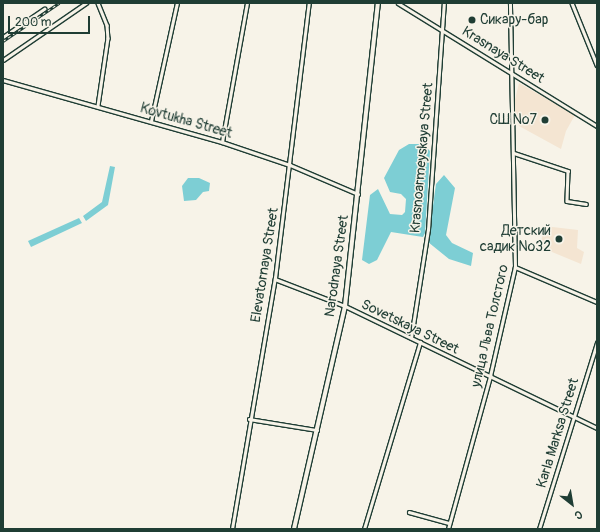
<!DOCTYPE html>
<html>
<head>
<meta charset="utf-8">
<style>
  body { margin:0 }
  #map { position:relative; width:600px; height:532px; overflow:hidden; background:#f7f3e8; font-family:Pangolin,sans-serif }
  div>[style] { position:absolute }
  .built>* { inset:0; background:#f4e5d2 }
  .water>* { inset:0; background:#7dced4 }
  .roads { filter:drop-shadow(1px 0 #1f3d34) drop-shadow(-1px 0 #1f3d34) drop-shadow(0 1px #1f3d34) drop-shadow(0 -1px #1f3d34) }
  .street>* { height:2.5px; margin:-1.25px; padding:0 1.25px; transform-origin:1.25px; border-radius:1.25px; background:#f7f3e8 }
  .secondary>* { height:3.5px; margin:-1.75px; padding:0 1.75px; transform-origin:1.75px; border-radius:1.75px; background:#f7f3e8 }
  .rail>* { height:2.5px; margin-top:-1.25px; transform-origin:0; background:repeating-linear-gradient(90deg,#f7f3e8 0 3px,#1f3d34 0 6px); box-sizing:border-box; border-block:1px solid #1f3d34 }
  .dots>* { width:11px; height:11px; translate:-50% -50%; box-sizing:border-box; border:2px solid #f7f3e8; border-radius:50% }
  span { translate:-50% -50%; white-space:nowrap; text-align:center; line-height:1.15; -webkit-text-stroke:3px #f7f3e8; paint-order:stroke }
  .poi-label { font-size:14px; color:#1f3d34 }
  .left { translate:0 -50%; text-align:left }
  .right { translate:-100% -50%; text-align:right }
  .street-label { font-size:14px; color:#1f3d34 }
  .frame { position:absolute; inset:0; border:4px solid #1f3d34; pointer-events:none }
  .north { position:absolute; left:552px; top:484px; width:40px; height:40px; -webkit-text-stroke:3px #f7f3e8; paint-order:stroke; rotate:149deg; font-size:11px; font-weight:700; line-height:16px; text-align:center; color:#1f3d34 }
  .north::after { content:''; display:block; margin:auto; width:14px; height:18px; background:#1f3d34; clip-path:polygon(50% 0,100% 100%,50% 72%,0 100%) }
  .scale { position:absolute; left:8px; top:16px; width:82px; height:18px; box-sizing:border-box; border:2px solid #1f3d34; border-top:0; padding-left:5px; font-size:12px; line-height:14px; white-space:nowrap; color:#1f3d34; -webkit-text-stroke:3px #f7f3e8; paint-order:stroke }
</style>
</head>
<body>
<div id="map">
  <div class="built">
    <div style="clip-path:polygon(519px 83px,575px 115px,566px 131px,561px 149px,519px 126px,513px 108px)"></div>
    <div style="clip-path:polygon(544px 226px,578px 230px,577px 248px,584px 252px,581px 264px,540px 247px)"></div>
  </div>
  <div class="water">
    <div style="clip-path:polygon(409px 144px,423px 144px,430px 151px,425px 233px,423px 237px,391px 232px,377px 260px,369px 264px,362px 260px,370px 195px,378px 189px,390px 214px,402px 215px,405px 212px,406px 199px,401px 194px,390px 192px,384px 178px,399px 150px)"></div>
    <div style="clip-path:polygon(110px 166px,115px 167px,108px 205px,86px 221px,83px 216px,102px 202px)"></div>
    <div style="clip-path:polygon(444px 175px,455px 188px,446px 235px,452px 243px,473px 253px,471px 266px,449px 259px,428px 242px,436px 184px)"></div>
    <div style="clip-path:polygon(188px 178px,199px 178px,210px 183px,209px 191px,203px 192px,196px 200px,184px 201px,182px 186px)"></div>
    <div style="clip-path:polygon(79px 218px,82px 223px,31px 247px,28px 241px)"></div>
  </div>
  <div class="roads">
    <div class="street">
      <div style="left:98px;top:3px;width:24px;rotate:68deg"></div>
      <div style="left:107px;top:25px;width:13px;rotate:86deg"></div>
      <div style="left:108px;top:38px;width:69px;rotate:98.4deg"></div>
      <div style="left:398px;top:3px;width:234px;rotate:31.7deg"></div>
      <div style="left:572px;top:3px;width:67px;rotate:68deg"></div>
      <div style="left:3px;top:37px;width:50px;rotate:-34.3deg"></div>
      <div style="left:3px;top:60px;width:101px;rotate:-34.5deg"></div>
      <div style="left:3px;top:80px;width:228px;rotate:15.8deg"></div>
      <div style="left:222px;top:142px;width:72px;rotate:18.7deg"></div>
      <div style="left:290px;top:165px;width:74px;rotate:23.1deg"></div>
      <div style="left:151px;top:121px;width:121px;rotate:-77.6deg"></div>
      <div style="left:222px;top:142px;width:141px;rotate:-79.8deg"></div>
      <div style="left:514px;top:153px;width:57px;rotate:18.4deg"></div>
      <div style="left:568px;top:171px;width:30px;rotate:92deg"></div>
      <div style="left:567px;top:201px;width:19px;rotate:9deg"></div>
      <div style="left:515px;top:267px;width:89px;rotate:23.1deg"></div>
      <div style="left:275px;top:279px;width:75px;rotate:21.1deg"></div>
      <div style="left:345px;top:306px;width:280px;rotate:25.8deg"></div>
      <div style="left:411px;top:338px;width:109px;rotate:-81.1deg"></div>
      <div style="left:428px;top:230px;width:228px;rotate:-86deg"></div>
      <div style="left:249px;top:419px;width:69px;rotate:9.2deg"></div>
      <div style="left:409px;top:512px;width:41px;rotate:15.4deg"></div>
      <div style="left:232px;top:529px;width:255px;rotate:-80.3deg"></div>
      <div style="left:275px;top:278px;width:277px;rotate:-83deg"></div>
      <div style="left:364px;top:529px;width:195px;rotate:-73.3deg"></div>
      <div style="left:448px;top:529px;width:159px;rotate:-74.6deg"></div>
      <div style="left:490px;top:376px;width:112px;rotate:-77.1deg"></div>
      <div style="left:515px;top:267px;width:264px;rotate:-91.1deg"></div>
      <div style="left:539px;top:529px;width:195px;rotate:-72.7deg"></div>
    </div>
    <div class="secondary">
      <div style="left:294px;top:529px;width:229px;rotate:-77.1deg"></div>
      <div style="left:345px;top:306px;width:305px;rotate:-83.8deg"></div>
    </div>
  </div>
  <div class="rail">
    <div style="left:3px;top:41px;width:68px;rotate:-34.2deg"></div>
  </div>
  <div class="dots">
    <div style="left:472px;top:20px;background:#1f3d34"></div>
    <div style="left:545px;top:120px;background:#1f3d34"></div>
    <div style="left:559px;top:239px;background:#1f3d34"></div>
  </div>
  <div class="poi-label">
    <span class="left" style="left:480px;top:20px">Сикару-бар</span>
    <span class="right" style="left:537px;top:120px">СШ №7</span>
    <span class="right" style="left:551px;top:239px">Детский<br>садик №32</span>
  </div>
  <div class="street-label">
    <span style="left:503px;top:55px;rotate:32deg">Krasnaya Street</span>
    <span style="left:186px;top:121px;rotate:16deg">Kovtukha Street</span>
    <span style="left:422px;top:158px;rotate:-85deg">Krasnoarmeyskaya Street</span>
    <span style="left:265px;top:265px;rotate:-81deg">Elevatornaya Street</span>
    <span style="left:337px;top:266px;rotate:-82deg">Narodnaya Street</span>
    <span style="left:490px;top:326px;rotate:-77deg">улица Льва Толстого</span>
    <span style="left:410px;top:327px;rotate:26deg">Sovetskaya Street</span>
    <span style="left:558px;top:433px;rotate:-73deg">Karla Marksa Street</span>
  </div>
  <div class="frame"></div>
  <div class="north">С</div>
  <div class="scale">200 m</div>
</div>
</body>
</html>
